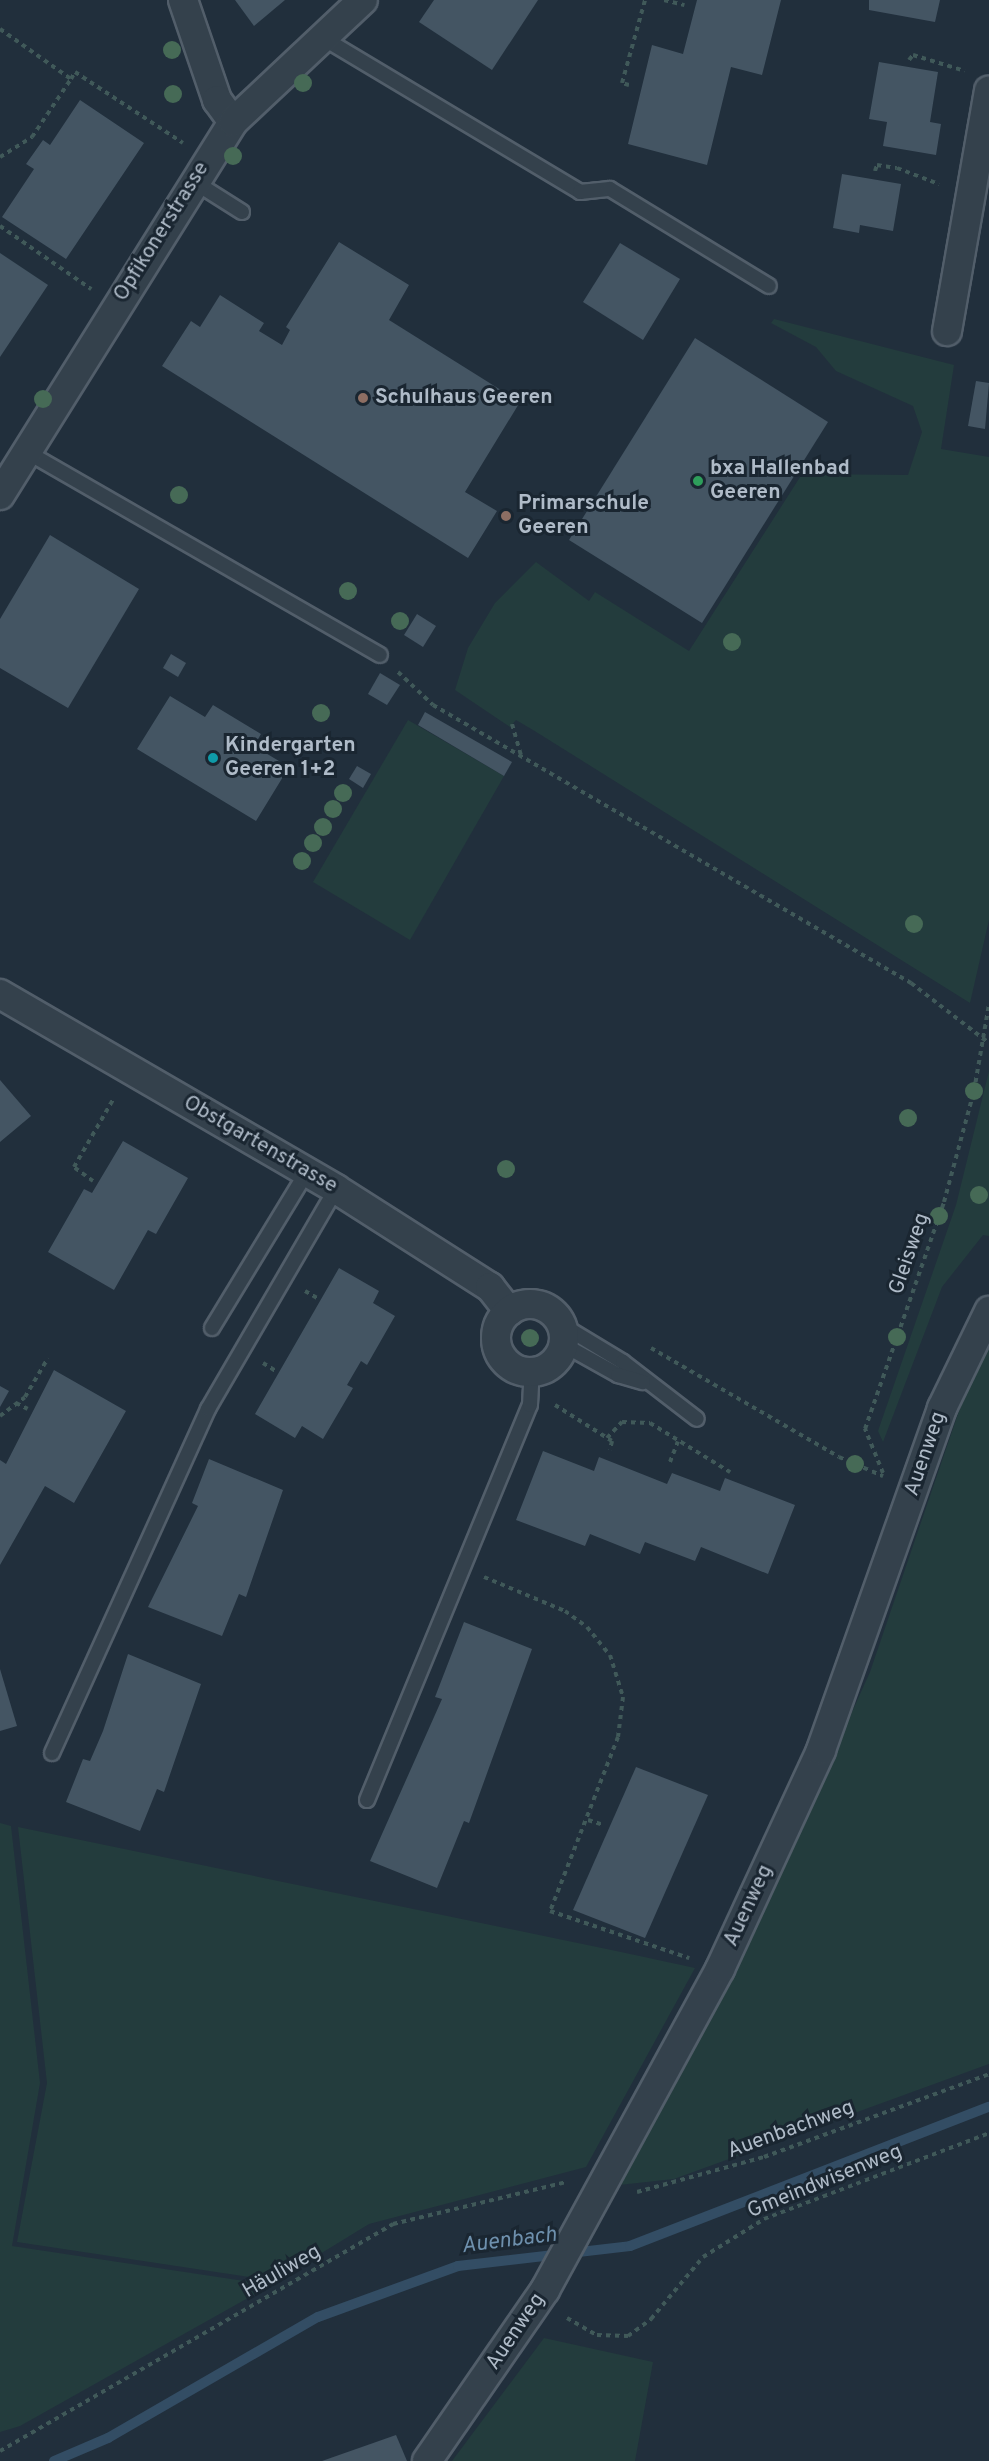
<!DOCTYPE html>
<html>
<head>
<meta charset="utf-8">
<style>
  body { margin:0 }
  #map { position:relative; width:989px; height:2461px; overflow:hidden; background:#212f3c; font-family:Overpass,sans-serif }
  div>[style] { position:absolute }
  .green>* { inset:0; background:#233c3d }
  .stream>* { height:10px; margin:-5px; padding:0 5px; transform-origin:5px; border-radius:5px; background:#334d64 }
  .building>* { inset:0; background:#445563 }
  .path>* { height:4px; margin-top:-2px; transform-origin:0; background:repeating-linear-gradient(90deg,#405959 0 4.5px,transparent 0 9px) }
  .roads { filter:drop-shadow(2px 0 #525e6a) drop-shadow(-2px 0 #525e6a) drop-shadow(0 2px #525e6a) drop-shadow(0 -2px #525e6a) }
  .lane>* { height:14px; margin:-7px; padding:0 7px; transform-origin:7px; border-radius:7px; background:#34414c }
  .street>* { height:28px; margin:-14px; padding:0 14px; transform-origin:14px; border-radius:14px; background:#34414c }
  .street>.ring { margin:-14px; padding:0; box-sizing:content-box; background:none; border:28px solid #34414c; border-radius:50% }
  .trees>* { width:18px; height:18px; margin:-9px; border-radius:50%; background:#466a56 }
  .dots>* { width:16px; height:16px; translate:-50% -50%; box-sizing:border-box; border:3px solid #1a2631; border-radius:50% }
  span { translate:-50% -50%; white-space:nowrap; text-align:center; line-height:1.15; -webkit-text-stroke:6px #1a2631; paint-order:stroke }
  .street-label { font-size:21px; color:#afbbc8 }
  .poi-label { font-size:21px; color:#afbbc8; font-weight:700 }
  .left { translate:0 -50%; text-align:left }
  .water-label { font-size:22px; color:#6e90ad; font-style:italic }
</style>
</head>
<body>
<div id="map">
  <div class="green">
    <div style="clip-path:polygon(774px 319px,954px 365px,941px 449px,989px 457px,989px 920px,970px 1003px,533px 730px,516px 720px,510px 727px,455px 690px,468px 648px,495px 603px,536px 562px,589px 601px,595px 592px,689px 651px,802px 474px,908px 475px,922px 432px,913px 406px,836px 371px,816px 347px,771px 323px)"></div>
    <div style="clip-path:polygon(408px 720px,504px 776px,410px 940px,313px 882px)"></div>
    <div style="clip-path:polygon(989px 1071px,989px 1236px,983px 1235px,942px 1287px,883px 1442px,878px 1431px,956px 1205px)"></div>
    <div style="clip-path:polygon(989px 1337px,989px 2064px,674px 2179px,619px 2185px,736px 1969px,870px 1672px,976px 1361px)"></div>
    <div style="clip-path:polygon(0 1823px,11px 1826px,40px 2083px,12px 2246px,271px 2285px,20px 2426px,0 2432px)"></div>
    <div style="clip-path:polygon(18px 1827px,621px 1952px,695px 1968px,586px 2167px,369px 2224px,276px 2281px,17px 2242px,47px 2083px)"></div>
    <div style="clip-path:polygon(544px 2338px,653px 2362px,635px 2461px,452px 2461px)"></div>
  </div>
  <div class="stream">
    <div style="left:54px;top:2461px;width:59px;rotate:-23.1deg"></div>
    <div style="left:108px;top:2438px;width:242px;rotate:-30deg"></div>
    <div style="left:318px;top:2317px;width:149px;rotate:-20deg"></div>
    <div style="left:458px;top:2266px;width:173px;rotate:-6.6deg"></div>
    <div style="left:630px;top:2246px;width:385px;rotate:-21.2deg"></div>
  </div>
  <div class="building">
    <div style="clip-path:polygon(235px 0,285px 0,254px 26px)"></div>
    <div style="clip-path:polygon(434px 0,538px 0,492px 70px,419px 22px)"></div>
    <div style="clip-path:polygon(697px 0,781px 0,762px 75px,731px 67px,707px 165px,628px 144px,652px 45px,683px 54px)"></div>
    <div style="clip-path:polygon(869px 0,940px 0,935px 22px,869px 10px)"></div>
    <div style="clip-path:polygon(879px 62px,938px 72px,930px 122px,941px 124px,936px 155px,883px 146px,887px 122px,869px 119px)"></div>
    <div style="clip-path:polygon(80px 100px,144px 143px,66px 259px,2px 217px,34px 169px,26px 164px,43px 140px,50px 145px)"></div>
    <div style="clip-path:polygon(842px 174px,901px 184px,893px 231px,860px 225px,859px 233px,833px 228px)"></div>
    <div style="clip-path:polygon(339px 242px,409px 285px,389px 320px,520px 402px,465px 492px,497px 511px,468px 558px,162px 366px,191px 321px,200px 327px,220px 295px,264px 323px,259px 331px,282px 345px,290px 330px,286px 327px)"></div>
    <div style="clip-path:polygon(620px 243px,680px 279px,643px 340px,583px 302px)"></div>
    <div style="clip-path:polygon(0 253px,48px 285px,0 357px)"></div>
    <div style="clip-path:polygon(695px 338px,828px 422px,702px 623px,569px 540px)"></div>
    <div style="clip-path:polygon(976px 381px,989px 383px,985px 429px,968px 426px)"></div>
    <div style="clip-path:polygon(50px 535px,139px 589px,68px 708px,0 668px,0 619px)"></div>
    <div style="clip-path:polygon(417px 614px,436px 626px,423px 647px,404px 635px)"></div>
    <div style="clip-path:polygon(171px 654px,186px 663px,178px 677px,163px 668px)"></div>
    <div style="clip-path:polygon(380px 673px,400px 685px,387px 705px,368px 694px)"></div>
    <div style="clip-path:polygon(170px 696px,205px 717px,213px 705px,261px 734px,254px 746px,289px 767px,256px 821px,137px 749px)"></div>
    <div style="clip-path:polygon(425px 712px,512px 762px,504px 776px,418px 725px)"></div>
    <div style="clip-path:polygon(357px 766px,371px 774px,363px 788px,349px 779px)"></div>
    <div style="clip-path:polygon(0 1080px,31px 1116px,0 1142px)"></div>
    <div style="clip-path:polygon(123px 1141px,188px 1178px,156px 1234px,148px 1230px,114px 1290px,48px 1252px,84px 1189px,92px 1193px)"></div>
    <div style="clip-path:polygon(339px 1268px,379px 1291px,373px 1303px,395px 1316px,367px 1365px,361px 1361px,347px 1385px,353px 1388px,323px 1439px,302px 1426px,295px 1438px,255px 1414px)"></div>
    <div style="clip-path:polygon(54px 1370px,126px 1411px,74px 1503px,45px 1486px,0 1565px,0 1460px,6px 1464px)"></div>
    <div style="clip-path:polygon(0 1386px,9px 1391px,0 1407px)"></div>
    <div style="clip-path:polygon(543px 1451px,594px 1471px,599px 1457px,667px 1484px,672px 1473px,720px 1491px,725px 1478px,795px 1505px,768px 1574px,701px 1547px,695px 1561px,645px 1542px,640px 1554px,590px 1534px,585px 1546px,516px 1520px)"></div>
    <div style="clip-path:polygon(209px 1459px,283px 1490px,246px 1597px,239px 1594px,222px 1636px,148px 1607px,198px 1506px,192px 1503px)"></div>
    <div style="clip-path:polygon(464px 1622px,532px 1649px,469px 1823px,464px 1821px,437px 1888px,370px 1861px,442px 1699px,435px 1697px)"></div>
    <div style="clip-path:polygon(128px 1654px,201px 1684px,164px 1792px,157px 1789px,140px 1831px,66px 1802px,83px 1759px,90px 1761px,103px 1731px)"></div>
    <div style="clip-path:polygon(0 1669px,17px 1726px,0 1731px)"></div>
    <div style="clip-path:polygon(636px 1767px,708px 1795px,645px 1938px,573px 1910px)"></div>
    <div style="clip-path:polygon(396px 2435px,407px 2461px,322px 2461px)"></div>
  </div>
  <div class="path">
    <div style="left:664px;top:0;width:21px;rotate:14deg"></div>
    <div style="left:0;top:29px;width:87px;rotate:35.2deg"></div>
    <div style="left:71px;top:79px;width:8px;rotate:-60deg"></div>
    <div style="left:75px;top:72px;width:129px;rotate:33.3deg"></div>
    <div style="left:909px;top:60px;width:6px;rotate:-51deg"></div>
    <div style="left:913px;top:55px;width:54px;rotate:17.1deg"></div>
    <div style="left:629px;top:85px;width:7px;rotate:-164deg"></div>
    <div style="left:622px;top:83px;width:86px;rotate:-74.5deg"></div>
    <div style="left:0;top:157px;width:38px;rotate:-32deg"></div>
    <div style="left:32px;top:137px;width:70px;rotate:-56.1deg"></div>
    <div style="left:875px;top:171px;width:6px;rotate:-72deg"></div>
    <div style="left:877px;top:165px;width:20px;rotate:9deg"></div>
    <div style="left:897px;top:168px;width:45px;rotate:20.9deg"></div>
    <div style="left:0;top:226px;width:111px;rotate:34.7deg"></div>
    <div style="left:398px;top:672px;width:48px;rotate:43.3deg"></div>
    <div style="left:433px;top:705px;width:553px;rotate:30.18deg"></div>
    <div style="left:911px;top:983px;width:98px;rotate:37.6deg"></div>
    <div style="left:512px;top:724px;width:33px;rotate:74deg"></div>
    <div style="left:93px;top:1181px;width:24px;rotate:-144deg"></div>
    <div style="left:74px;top:1167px;width:80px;rotate:-59.9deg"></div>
    <div style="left:305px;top:1291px;width:14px;rotate:30deg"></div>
    <div style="left:651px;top:1348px;width:217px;rotate:30.1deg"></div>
    <div style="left:839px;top:1457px;width:48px;rotate:23.4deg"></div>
    <div style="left:263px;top:1363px;width:15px;rotate:32deg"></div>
    <div style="left:16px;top:1403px;width:13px;rotate:27deg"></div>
    <div style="left:555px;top:1405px;width:67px;rotate:32.3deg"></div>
    <div style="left:612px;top:1441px;width:9px;rotate:103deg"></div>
    <div style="left:0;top:1416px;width:31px;rotate:-37deg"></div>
    <div style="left:25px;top:1397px;width:45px;rotate:-59.5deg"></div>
    <div style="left:607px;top:1438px;width:22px;rotate:-47deg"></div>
    <div style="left:622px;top:1422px;width:28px;rotate:2deg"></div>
    <div style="left:650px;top:1423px;width:94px;rotate:31.5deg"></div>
    <div style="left:670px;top:1462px;width:22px;rotate:-69deg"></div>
    <div style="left:883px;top:1473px;width:48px;rotate:-112.2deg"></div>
    <div style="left:865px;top:1429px;width:240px;rotate:-70.8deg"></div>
    <div style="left:944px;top:1202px;width:115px;rotate:-74.9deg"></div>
    <div style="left:974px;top:1091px;width:88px;rotate:-80.2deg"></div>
    <div style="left:484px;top:1577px;width:88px;rotate:22.8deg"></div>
    <div style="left:565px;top:1611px;width:27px;rotate:36deg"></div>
    <div style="left:587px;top:1627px;width:36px;rotate:51deg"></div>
    <div style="left:610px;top:1655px;width:44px;rotate:72.8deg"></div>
    <div style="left:623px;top:1697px;width:40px;rotate:97.1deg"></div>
    <div style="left:618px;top:1737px;width:187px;rotate:111.3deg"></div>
    <div style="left:550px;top:1911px;width:147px;rotate:18.7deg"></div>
    <div style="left:588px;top:1820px;width:16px;rotate:18deg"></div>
    <div style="left:637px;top:2192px;width:132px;rotate:-15.4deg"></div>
    <div style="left:764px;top:2157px;width:240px;rotate:-20.2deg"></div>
    <div style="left:567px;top:2318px;width:34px;rotate:30deg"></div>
    <div style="left:597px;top:2335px;width:31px;rotate:2deg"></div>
    <div style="left:628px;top:2336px;width:29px;rotate:-36deg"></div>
    <div style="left:651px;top:2319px;width:81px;rotate:-50deg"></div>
    <div style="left:703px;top:2257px;width:72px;rotate:-31.9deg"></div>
    <div style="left:764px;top:2219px;width:241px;rotate:-20.9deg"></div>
    <div style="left:0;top:2451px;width:454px;rotate:-30deg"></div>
    <div style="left:393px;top:2224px;width:178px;rotate:-13.6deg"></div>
  </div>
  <div class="roads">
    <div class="lane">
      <div style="left:323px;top:38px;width:300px;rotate:30.9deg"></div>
      <div style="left:580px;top:192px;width:30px;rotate:-6deg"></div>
      <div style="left:610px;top:189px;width:186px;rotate:31.4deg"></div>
      <div style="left:193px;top:181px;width:58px;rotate:32.3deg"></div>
      <div style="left:27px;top:452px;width:407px;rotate:29.9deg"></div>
      <div style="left:562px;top:1325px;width:71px;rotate:31.2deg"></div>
      <div style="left:623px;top:1362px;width:93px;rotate:37.6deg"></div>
      <div style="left:212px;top:1328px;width:183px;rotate:-58.7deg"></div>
      <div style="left:564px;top:1345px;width:62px;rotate:29.1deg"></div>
      <div style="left:618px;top:1375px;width:26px;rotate:16deg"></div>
      <div style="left:52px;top:1753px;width:378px;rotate:-65.6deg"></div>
      <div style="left:208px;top:1409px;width:255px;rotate:-59.8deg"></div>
      <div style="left:367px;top:1800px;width:427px;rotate:-67.6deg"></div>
      <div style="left:530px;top:1405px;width:33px;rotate:-87deg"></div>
    </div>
    <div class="street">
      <div style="left:183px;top:0;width:106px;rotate:71.2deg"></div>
      <div style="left:217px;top:100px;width:27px;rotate:54deg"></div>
      <div style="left:947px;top:331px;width:244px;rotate:-80.1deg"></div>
      <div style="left:0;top:495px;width:440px;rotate:-58deg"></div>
      <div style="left:233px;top:122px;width:178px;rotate:-43.2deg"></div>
      <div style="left:0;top:994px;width:388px;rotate:30.1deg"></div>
      <div style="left:336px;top:1189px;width:183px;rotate:32.5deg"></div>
      <div style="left:490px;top:1287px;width:31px;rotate:52deg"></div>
      <div class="ring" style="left:496px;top:1304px;width:40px;height:40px"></div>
      <div style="left:427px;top:2461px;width:208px;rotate:-55.4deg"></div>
      <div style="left:545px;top:2290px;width:366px;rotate:-61.4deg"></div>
      <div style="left:720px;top:1969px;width:241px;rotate:-65.2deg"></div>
      <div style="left:821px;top:1750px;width:363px;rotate:-70.5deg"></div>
      <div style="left:942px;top:1408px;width:108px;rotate:-64.1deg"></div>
    </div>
  </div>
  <div class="trees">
    <div style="left:172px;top:50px"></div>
    <div style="left:303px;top:83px"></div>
    <div style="left:173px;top:94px"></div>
    <div style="left:233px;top:156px"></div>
    <div style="left:43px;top:399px"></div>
    <div style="left:179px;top:495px"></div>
    <div style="left:348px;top:591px"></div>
    <div style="left:400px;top:621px"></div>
    <div style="left:732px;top:642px"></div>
    <div style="left:321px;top:713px"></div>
    <div style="left:343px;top:793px"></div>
    <div style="left:333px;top:809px"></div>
    <div style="left:323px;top:827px"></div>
    <div style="left:313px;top:843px"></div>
    <div style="left:302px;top:861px"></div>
    <div style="left:914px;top:924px"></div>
    <div style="left:974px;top:1091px"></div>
    <div style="left:908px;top:1118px"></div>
    <div style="left:506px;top:1169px"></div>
    <div style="left:979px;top:1195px"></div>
    <div style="left:939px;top:1216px"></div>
    <div style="left:897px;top:1337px"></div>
    <div style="left:530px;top:1338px"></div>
    <div style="left:855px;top:1464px"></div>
  </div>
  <div class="dots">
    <div style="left:363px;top:398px;background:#8d6e63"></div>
    <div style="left:698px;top:481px;background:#2e9e5b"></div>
    <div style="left:506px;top:516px;background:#8d6e63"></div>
    <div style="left:213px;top:758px;background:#0f9aa8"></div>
  </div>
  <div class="street-label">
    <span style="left:162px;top:232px;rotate:-58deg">Opfikonerstrasse</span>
    <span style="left:260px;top:1145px;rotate:30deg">Obstgartenstrasse</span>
    <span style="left:910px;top:1254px;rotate:-71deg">Gleisweg</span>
    <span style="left:926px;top:1454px;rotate:-71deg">Auenweg</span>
    <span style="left:749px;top:1906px;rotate:-65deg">Auenweg</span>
    <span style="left:791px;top:2130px;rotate:-20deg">Auenbachweg</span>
    <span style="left:825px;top:2182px;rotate:-22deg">Gmeindwisenweg</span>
    <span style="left:282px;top:2272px;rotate:-30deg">Häuliweg</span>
    <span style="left:516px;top:2332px;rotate:-56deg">Auenweg</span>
  </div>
  <div class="poi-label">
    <span class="left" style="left:375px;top:398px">Schulhaus Geeren</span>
    <span class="left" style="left:710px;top:481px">bxa Hallenbad<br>Geeren</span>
    <span class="left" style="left:518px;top:516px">Primarschule<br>Geeren</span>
    <span class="left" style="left:225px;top:758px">Kindergarten<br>Geeren 1+2</span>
  </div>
  <div class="water-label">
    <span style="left:509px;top:2241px;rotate:-7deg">Auenbach</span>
  </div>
</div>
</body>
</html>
